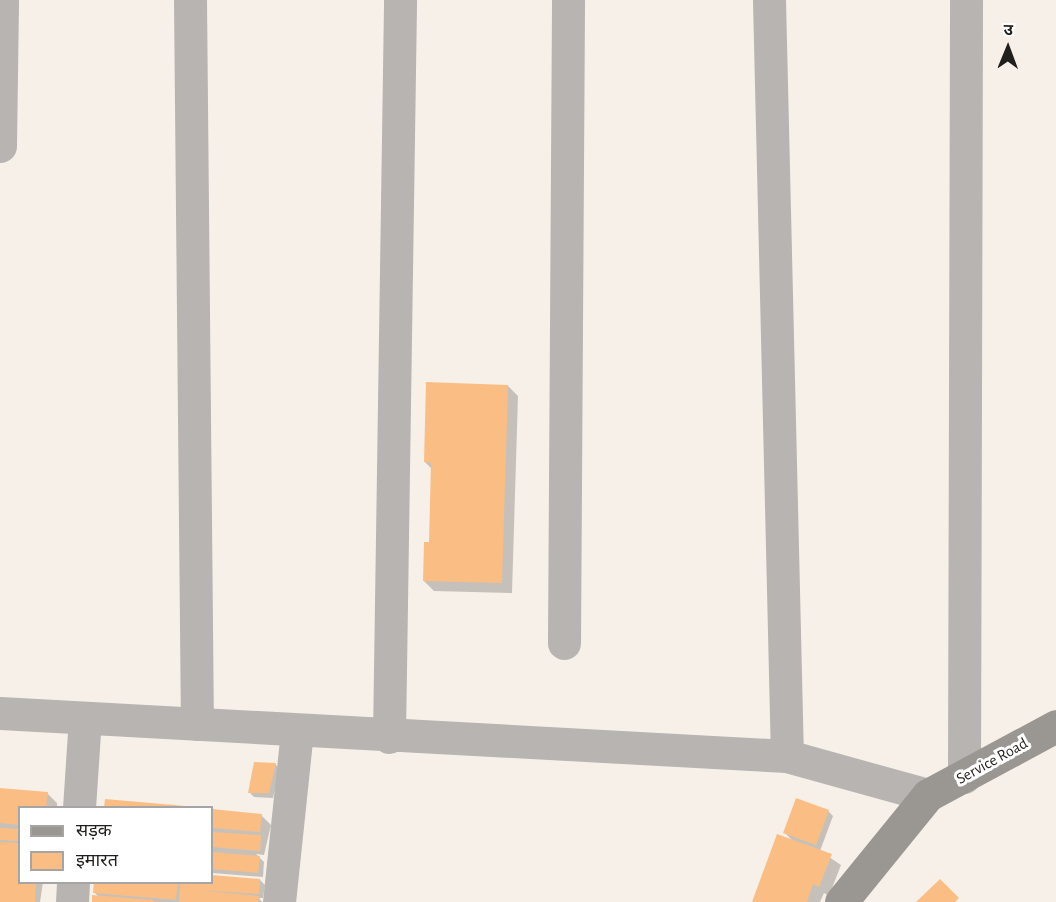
<!DOCTYPE html>
<html>
<head>
<meta charset="utf-8">
<style>
  body { margin:0 }
  #map { position:relative; width:1056px; height:902px; overflow:hidden; background:#f7f0e9; font-family:"Alegreya Sans","Noto Sans Devanagari",sans-serif }
  div>[style] { position:absolute }
  .shadow>* { inset:0; background:#0003 }
  .building>* { inset:0; background:#fabe85 }
  .street>* { height:33px; margin:-16.5px; padding:0 16.5px; transform-origin:16.5px; border-radius:16.5px; background:#b7b4b1 }
  .secondary>* { height:33px; margin:-16.5px; padding:0 16.5px; transform-origin:16.5px; border-radius:16.5px; background:#9a9792 }
  span { translate:-50% -50%; white-space:nowrap; text-align:center; line-height:1.15; -webkit-text-stroke:6px #fff; paint-order:stroke }
  .street-label { font-size:16px; color:#211f1c }
  .legend { position:absolute; left:18px; top:806px; width:195px; height:78px; box-sizing:border-box; background:#fff; border:2px solid #a6a5a4; margin:0; padding:8px 10px; list-style:none; font-size:18px; color:#211f1c }
  .legend li { display:flex; align-items:center; gap:12px; height:30px }
  .legend b { width:30px; border:2px solid #a6a5a4 }
  .north { position:absolute; left:978px; top:18px; width:60px; height:60px; -webkit-text-stroke:4px #fff; paint-order:stroke; rotate:1deg; font-size:16px; font-weight:700; line-height:24px; text-align:center; color:#211f1c }
  .north::after { content:''; display:block; margin:auto; width:21px; height:27px; background:#211f1c; clip-path:polygon(50% 0,100% 100%,50% 72%,0 100%) }
</style>
</head>
<body>
<div id="map">
  <div class="shadow">
    <div style="clip-path:polygon(508px 386px,518px 396px,512px 593px,434px 591px,424px 581px,430px 544px,432px 469px,425px 462px)"></div>
    <div style="clip-path:polygon(275px 764px,280px 769px,273px 798px,254px 797px,249px 792px)"></div>
    <div style="clip-path:polygon(0 790px,47px 793px,57px 803px,57px 808px,20px 808px,20px 882px,43px 882px,40px 902px,0 902px)"></div>
    <div style="clip-path:polygon(212px 811px,261px 815px,271px 825px,264px 855px,256px 854px,264px 862px,263px 877px,212px 873px)"></div>
    <div style="clip-path:polygon(828px 811px,833px 816px,820px 851px,841px 865px,829px 896px,824px 893px,820px 902px,754px 902px,794px 842px,785px 833px)"></div>
    <div style="clip-path:polygon(212px 876px,260px 880px,265px 885px,263px 898px,259px 898px,262px 902px,93px 902px,100px 898px,94px 892px,95px 882px,212px 882px)"></div>
  </div>
  <div class="building">
    <div style="clip-path:polygon(426px 382px,508px 385px,502px 583px,423px 581px,424px 542px,429px 542px,431px 463px,424px 462px)"></div>
    <div style="clip-path:polygon(254px 762px,276px 763px,269px 793px,248px 793px)"></div>
    <div style="clip-path:polygon(0 788px,48px 792px,46px 808px,20px 808px,20px 825px,0 823px)"></div>
    <div style="clip-path:polygon(796px 798px,829px 810px,816px 845px,783px 833px)"></div>
    <div style="clip-path:polygon(105px 799px,185px 806px,185px 808px,104px 808px)"></div>
    <div style="clip-path:polygon(212px 809px,262px 814px,260px 832px,212px 828px)"></div>
    <div style="clip-path:polygon(0 828px,20px 829px,20px 841px,0 840px)"></div>
    <div style="clip-path:polygon(212px 832px,261px 835px,260px 851px,212px 847px)"></div>
    <div style="clip-path:polygon(777px 834px,832px 854px,819px 887px,813px 884px,807px 902px,752px 902px)"></div>
    <div style="clip-path:polygon(0 842px,20px 843px,20px 882px,36px 882px,35px 902px,0 902px)"></div>
    <div style="clip-path:polygon(212px 852px,260px 856px,258px 873px,212px 869px)"></div>
    <div style="clip-path:polygon(212px 875px,260px 879px,259px 894px,197px 890px,259px 896px,258px 902px,179px 902px,180px 882px,212px 882px)"></div>
    <div style="clip-path:polygon(940px 879px,959px 898px,955px 902px,916px 902px)"></div>
    <div style="clip-path:polygon(94px 882px,178px 882px,176px 900px,93px 893px)"></div>
    <div style="clip-path:polygon(92px 895px,153px 900px,153px 902px,92px 902px)"></div>
  </div>
  <div class="street">
    <div style="left:190px;top:0;width:724px;rotate:89.45deg"></div>
    <div style="left:769px;top:0;width:756px;rotate:88.64deg"></div>
    <div style="left:0;top:146px;width:146px;rotate:-89.2deg"></div>
    <div style="left:564px;top:643px;width:643px;rotate:-89.64deg"></div>
    <div style="left:0;top:713px;width:788px;rotate:3.13deg"></div>
    <div style="left:787px;top:756px;width:146px;rotate:15.5deg"></div>
    <div style="left:389px;top:737px;width:737px;rotate:-89.14deg"></div>
    <div style="left:964px;top:777px;width:777px;rotate:-89.85deg"></div>
    <div style="left:79px;top:808px;width:90px;rotate:-86.2deg"></div>
    <div style="left:72px;top:902px;width:20px;rotate:-87deg"></div>
    <div style="left:279px;top:902px;width:171px;rotate:-84deg"></div>
  </div>
  <div class="secondary">
    <div style="left:841px;top:902px;width:138px;rotate:-50.9deg"></div>
    <div style="left:928px;top:795px;width:145px;rotate:-28.3deg"></div>
  </div>
  <div class="street-label">
    <span style="left:992px;top:761px;rotate:-29deg">Service Road</span>
  </div>
  <ul class="legend">
  <li><b style="height:8px;background:#9a9792"></b>सड़क</li>
  <li><b style="height:16px;background:#fabe85"></b>इमारत</li>
  </ul>
  <div class="north">उ</div>
</div>
</body>
</html>
